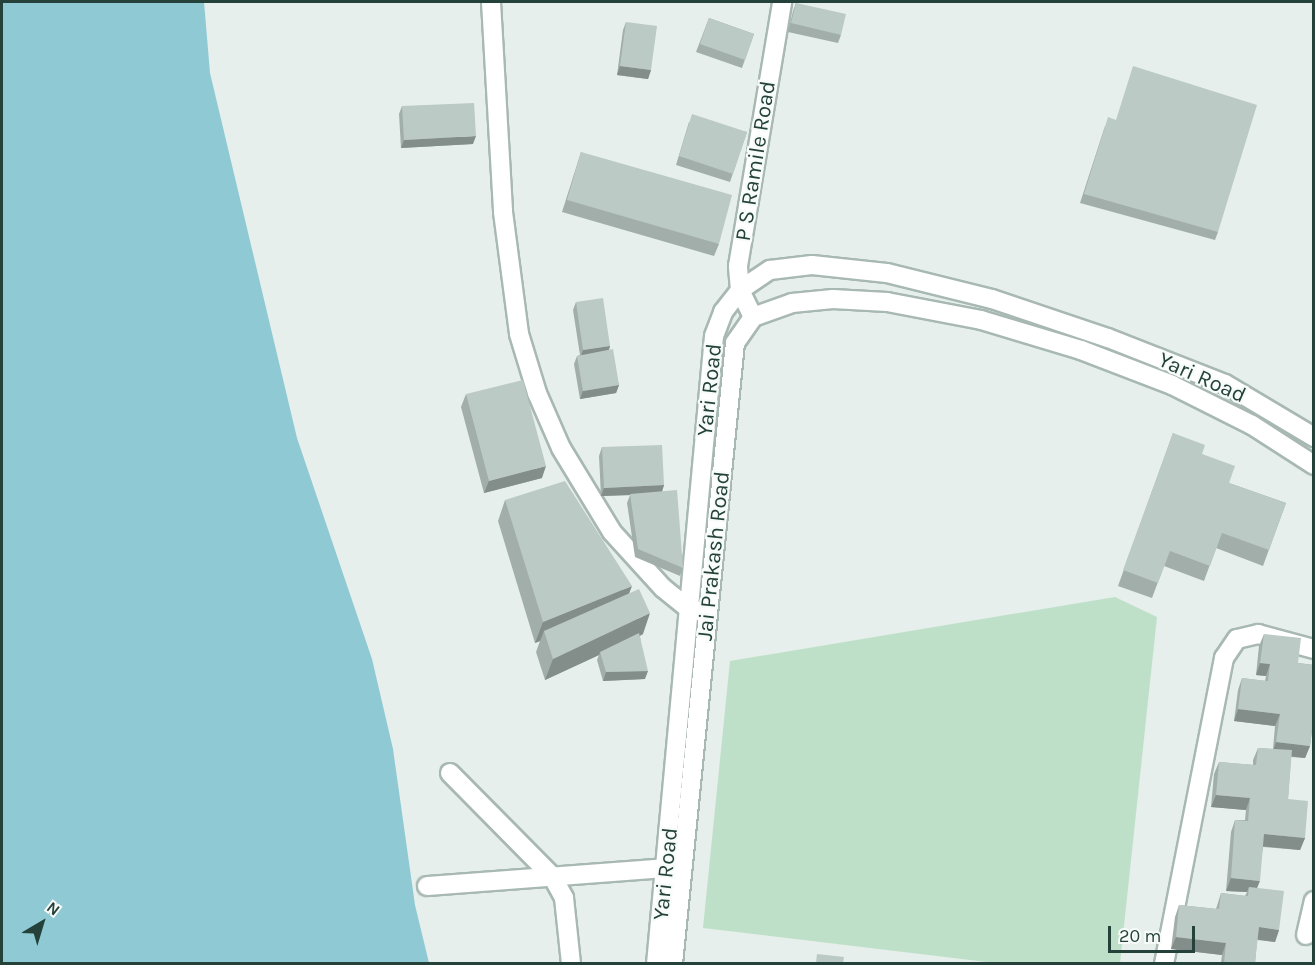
<!DOCTYPE html>
<html>
<head>
<meta charset="utf-8">
<style>
  body { margin:0 }
  #map { position:relative; width:1315px; height:965px; overflow:hidden; background:#e6efeb; font-family:Karla,sans-serif }
  div>[style] { position:absolute }
  .green>* { inset:0; background:#bfe0c8 }
  .water>* { inset:0; background:#8ec9d4 }
  .roads { filter:drop-shadow(2px 0 #a8b8b2) drop-shadow(-2px 0 #a8b8b2) drop-shadow(0 2px #a8b8b2) drop-shadow(0 -2px #a8b8b2) }
  .street>* { height:18px; margin:-9px; padding:0 9px; transform-origin:9px; border-radius:9px; background:#fff }
  .secondary>* { height:18px; margin:-9px; padding:0 9px; transform-origin:9px; border-radius:9px; background:#fff }
  .wall>* { inset:0; background:#a1aea9 }
  .shaded-wall>* { inset:0; background:#838d89 }
  .building>* { inset:0; background:#bbcac4 }
  span { translate:-50% -50%; white-space:nowrap; text-align:center; line-height:1.15; -webkit-text-stroke:4.5px #f7fbf9; paint-order:stroke }
  .street-label { font-size:22px; color:#24423a }
  .frame { position:absolute; inset:0; border:3px solid #24423a; pointer-events:none }
  .north { position:absolute; left:12px; top:893px; width:60px; height:60px; -webkit-text-stroke:4px #f7fbf9; paint-order:stroke; rotate:38deg; font-size:16px; font-weight:700; line-height:24px; text-align:center; color:#24423a }
  .north::after { content:''; display:block; margin:auto; width:21px; height:27px; background:#24423a; clip-path:polygon(50% 0,100% 100%,50% 72%,0 100%) }
  .scale { position:absolute; left:1108px; top:926px; width:87px; height:27px; box-sizing:border-box; border:3px solid #24423a; border-top:0; padding-left:8px; font-size:18px; line-height:21px; white-space:nowrap; color:#24423a; -webkit-text-stroke:4px #f7fbf9; paint-order:stroke }
</style>
</head>
<body>
<div id="map">
  <div class="green">
    <div style="clip-path:polygon(1115px 597px,1157px 617px,1120px 963px,995px 963px,703px 928px,730px 661px)"></div>
  </div>
  <div class="water">
    <div style="clip-path:polygon(2px 2px,204px 2px,210px 73px,297px 438px,372px 659px,393px 749px,415px 905px,429px 963px,2px 963px)"></div>
  </div>
  <div class="roads">
    <div class="street">
      <div style="left:491px;top:2px;width:210px;rotate:86.7deg"></div>
      <div style="left:503px;top:212px;width:123px;rotate:82.5deg"></div>
      <div style="left:519px;top:334px;width:62px;rotate:73deg"></div>
      <div style="left:537px;top:393px;width:60px;rotate:66.4deg"></div>
      <div style="left:561px;top:448px;width:98px;rotate:58.7deg"></div>
      <div style="left:612px;top:532px;width:76px;rotate:47.7deg"></div>
      <div style="left:663px;top:588px;width:35px;rotate:39deg"></div>
      <div style="left:690px;top:610px;width:18px;rotate:6deg"></div>
      <div style="left:450px;top:773px;width:145px;rotate:45.3deg"></div>
      <div style="left:552px;top:876px;width:25px;rotate:61deg"></div>
      <div style="left:564px;top:898px;width:66px;rotate:83.9deg"></div>
      <div style="left:427px;top:886px;width:253px;rotate:-4.3deg"></div>
      <div style="left:1306px;top:935px;width:35px;rotate:-77deg"></div>
      <div style="left:1164px;top:964px;width:312px;rotate:-78.9deg"></div>
      <div style="left:1224px;top:658px;width:23px;rotate:-56deg"></div>
      <div style="left:1237px;top:639px;width:22px;rotate:-13deg"></div>
      <div style="left:1258px;top:634px;width:58px;rotate:15deg"></div>
    </div>
    <div class="secondary">
      <div style="left:753px;top:317px;width:30px;rotate:-116deg"></div>
      <div style="left:740px;top:290px;width:24px;rotate:-95deg"></div>
      <div style="left:738px;top:266px;width:268px;rotate:-80.5deg"></div>
      <div style="left:656px;top:964px;width:631px;rotate:-84.72deg"></div>
      <div style="left:714px;top:336px;width:26px;rotate:-69deg"></div>
      <div style="left:723px;top:312px;width:28px;rotate:-52deg"></div>
      <div style="left:740px;top:290px;width:36px;rotate:-34deg"></div>
      <div style="left:770px;top:270px;width:42px;rotate:-6.8deg"></div>
      <div style="left:812px;top:265px;width:75px;rotate:6.1deg"></div>
      <div style="left:887px;top:273px;width:108px;rotate:13.9deg"></div>
      <div style="left:992px;top:299px;width:122px;rotate:18.6deg"></div>
      <div style="left:1108px;top:338px;width:126px;rotate:21.5deg"></div>
      <div style="left:1225px;top:384px;width:104px;rotate:30.8deg"></div>
      <div style="left:673px;top:964px;width:624px;rotate:-84.3deg"></div>
      <div style="left:735px;top:343px;width:32px;rotate:-55deg"></div>
      <div style="left:753px;top:317px;width:41px;rotate:-19.7deg"></div>
      <div style="left:792px;top:303px;width:41px;rotate:-5.6deg"></div>
      <div style="left:833px;top:299px;width:54px;rotate:3.2deg"></div>
      <div style="left:887px;top:302px;width:96px;rotate:10.8deg"></div>
      <div style="left:981px;top:320px;width:104px;rotate:16.7deg"></div>
      <div style="left:1081px;top:350px;width:97px;rotate:21deg"></div>
      <div style="left:1172px;top:385px;width:89px;rotate:26.6deg"></div>
      <div style="left:1252px;top:425px;width:74px;rotate:32.8deg"></div>
    </div>
  </div>
  <div class="wall">
    <div style="clip-path:polygon(796px 3px,841px 35px,838px 43px,788px 32px,793px 11px)"></div>
    <div style="clip-path:polygon(709px 18px,754px 34px,742px 68px,696px 52px)"></div>
    <div style="clip-path:polygon(626px 22px,651px 70px,648px 79px,617px 75px,623px 30px)"></div>
    <div style="clip-path:polygon(402px 106px,473px 144px,401px 148px,399px 114px)"></div>
    <div style="clip-path:polygon(689px 122px,747px 132px,730px 182px,676px 165px)"></div>
    <div style="clip-path:polygon(1105px 126px,1218px 232px,1215px 240px,1080px 203px)"></div>
    <div style="clip-path:polygon(581px 152px,719px 244px,714px 256px,562px 212px)"></div>
    <div style="clip-path:polygon(576px 302px,610px 346px,609px 350px,619px 385px,616px 393px,580px 399px,574px 364px,577px 356px,580px 355px,573px 310px)"></div>
    <div style="clip-path:polygon(466px 394px,542px 478px,484px 493px,461px 407px)"></div>
    <div style="clip-path:polygon(1173px 433px,1202px 454px,1229px 483px,1286px 503px,1263px 566px,1216px 548px,1204px 581px,1164px 566px,1152px 598px,1118px 586px)"></div>
    <div style="clip-path:polygon(602px 447px,664px 485px,662px 492px,683px 568px,680px 576px,635px 557px,627px 503px,630px 495px,601px 496px,599px 456px)"></div>
    <div style="clip-path:polygon(505px 500px,629px 594px,643px 634px,640px 636px,645px 679px,603px 681px,597px 660px,599px 655px,545px 680px,536px 652px,540px 641px,535px 643px,498px 521px)"></div>
    <div style="clip-path:polygon(1264px 634px,1298px 663px,1314px 665px,1314px 716px,1310px 746px,1305px 758px,1291px 757px,1288px 799px,1305px 838px,1300px 850px,1263px 847px,1257px 888px,1279px 930px,1275px 942px,1257px 940px,1255px 963px,1221px 963px,1222px 955px,1171px 949px,1175px 917px,1179px 905px,1216px 909px,1221px 893px,1245px 896px,1247px 892px,1226px 891px,1231px 832px,1235px 820px,1245px 820px,1246px 810px,1211px 807px,1214px 774px,1219px 762px,1253px 765px,1253px 760px,1258px 748px,1273px 749px,1275px 726px,1234px 721px,1238px 690px,1242px 678px,1265px 681px,1266px 676px,1256px 675px,1259px 646px)"></div>
  </div>
  <div class="shaded-wall">
    <div style="clip-path:polygon(620px 66px,651px 70px,648px 79px,617px 75px)"></div>
    <div style="clip-path:polygon(476px 136px,473px 144px,401px 148px,404px 140px)"></div>
    <div style="clip-path:polygon(610px 346px,607px 355px,580px 359px,583px 350px)"></div>
    <div style="clip-path:polygon(619px 385px,616px 393px,580px 399px,583px 391px)"></div>
    <div style="clip-path:polygon(546px 466px,542px 478px,484px 493px,489px 481px)"></div>
    <div style="clip-path:polygon(664px 485px,661px 494px,601px 496px,604px 488px)"></div>
    <div style="clip-path:polygon(632px 586px,624px 607px,544px 631px,540px 641px,535px 643px,543px 622px)"></div>
    <div style="clip-path:polygon(650px 613px,643px 634px,601px 654px,600px 652px,599px 655px,545px 680px,553px 659px)"></div>
    <div style="clip-path:polygon(1260px 663px,1270px 664px,1266px 676px,1256px 675px)"></div>
    <div style="clip-path:polygon(648px 671px,645px 679px,603px 681px,606px 672px)"></div>
    <div style="clip-path:polygon(1238px 709px,1280px 714px,1275px 726px,1234px 721px)"></div>
    <div style="clip-path:polygon(1276px 742px,1310px 746px,1305px 758px,1272px 754px)"></div>
    <div style="clip-path:polygon(1216px 795px,1250px 798px,1246px 810px,1211px 807px)"></div>
    <div style="clip-path:polygon(1264px 834px,1305px 838px,1300px 850px,1260px 846px)"></div>
    <div style="clip-path:polygon(1231px 878px,1260px 881px,1255px 893px,1249px 887px,1247px 892px,1226px 891px)"></div>
    <div style="clip-path:polygon(1259px 927px,1279px 930px,1275px 942px,1254px 939px)"></div>
    <div style="clip-path:polygon(1176px 937px,1226px 943px,1222px 955px,1171px 949px)"></div>
  </div>
  <div class="building">
    <div style="clip-path:polygon(796px 3px,846px 14px,841px 35px,791px 23px)"></div>
    <div style="clip-path:polygon(709px 18px,754px 34px,745px 60px,700px 44px)"></div>
    <div style="clip-path:polygon(626px 22px,657px 26px,651px 70px,620px 66px)"></div>
    <div style="clip-path:polygon(1133px 66px,1257px 105px,1218px 232px,1084px 194px,1108px 117px,1116px 120px)"></div>
    <div style="clip-path:polygon(474px 103px,476px 136px,404px 140px,402px 106px)"></div>
    <div style="clip-path:polygon(692px 114px,747px 132px,733px 174px,679px 156px)"></div>
    <div style="clip-path:polygon(581px 152px,732px 195px,719px 244px,567px 200px)"></div>
    <div style="clip-path:polygon(603px 298px,610px 346px,583px 350px,576px 302px)"></div>
    <div style="clip-path:polygon(613px 349px,619px 385px,583px 391px,577px 356px)"></div>
    <div style="clip-path:polygon(523px 380px,546px 466px,489px 481px,466px 394px)"></div>
    <div style="clip-path:polygon(1173px 433px,1205px 445px,1202px 454px,1235px 466px,1229px 483px,1286px 503px,1269px 550px,1222px 533px,1210px 566px,1170px 551px,1158px 583px,1123px 570px)"></div>
    <div style="clip-path:polygon(662px 445px,664px 485px,604px 488px,602px 447px)"></div>
    <div style="clip-path:polygon(565px 481px,632px 586px,543px 622px,505px 500px)"></div>
    <div style="clip-path:polygon(677px 490px,683px 568px,638px 549px,630px 494px)"></div>
    <div style="clip-path:polygon(639px 589px,650px 613px,553px 659px,544px 631px)"></div>
    <div style="clip-path:polygon(639px 633px,648px 671px,606px 672px,600px 652px)"></div>
    <div style="clip-path:polygon(1264px 634px,1301px 638px,1298px 663px,1314px 665px,1314px 711px,1310px 746px,1276px 742px,1280px 714px,1238px 709px,1242px 678px,1268px 681px,1270px 664px,1260px 663px)"></div>
    <div style="clip-path:polygon(1258px 748px,1292px 750px,1288px 799px,1308px 801px,1305px 838px,1264px 834px,1260px 881px,1231px 878px,1235px 820px,1248px 821px,1250px 798px,1216px 795px,1219px 762px,1256px 765px)"></div>
    <div style="clip-path:polygon(1249px 887px,1284px 891px,1279px 930px,1259px 927px,1255px 963px,1224px 963px,1226px 943px,1176px 937px,1179px 905px,1219px 909px,1221px 893px,1248px 896px)"></div>
    <div style="clip-path:polygon(817px 954px,844px 957px,843px 963px,816px 963px)"></div>
  </div>
  <div class="street-label">
    <span style="left:756px;top:161px;rotate:-81deg">P S Ramile Road</span>
    <span style="left:1202px;top:378px;rotate:24deg">Yari Road</span>
    <span style="left:710px;top:390px;rotate:-84deg">Yari Road</span>
    <span style="left:714px;top:556px;rotate:-84deg">Jai Prakash Road</span>
    <span style="left:666px;top:874px;rotate:-84deg">Yari Road</span>
  </div>
  <div class="frame"></div>
  <div class="north">N</div>
  <div class="scale">20 m</div>
</div>
</body>
</html>
